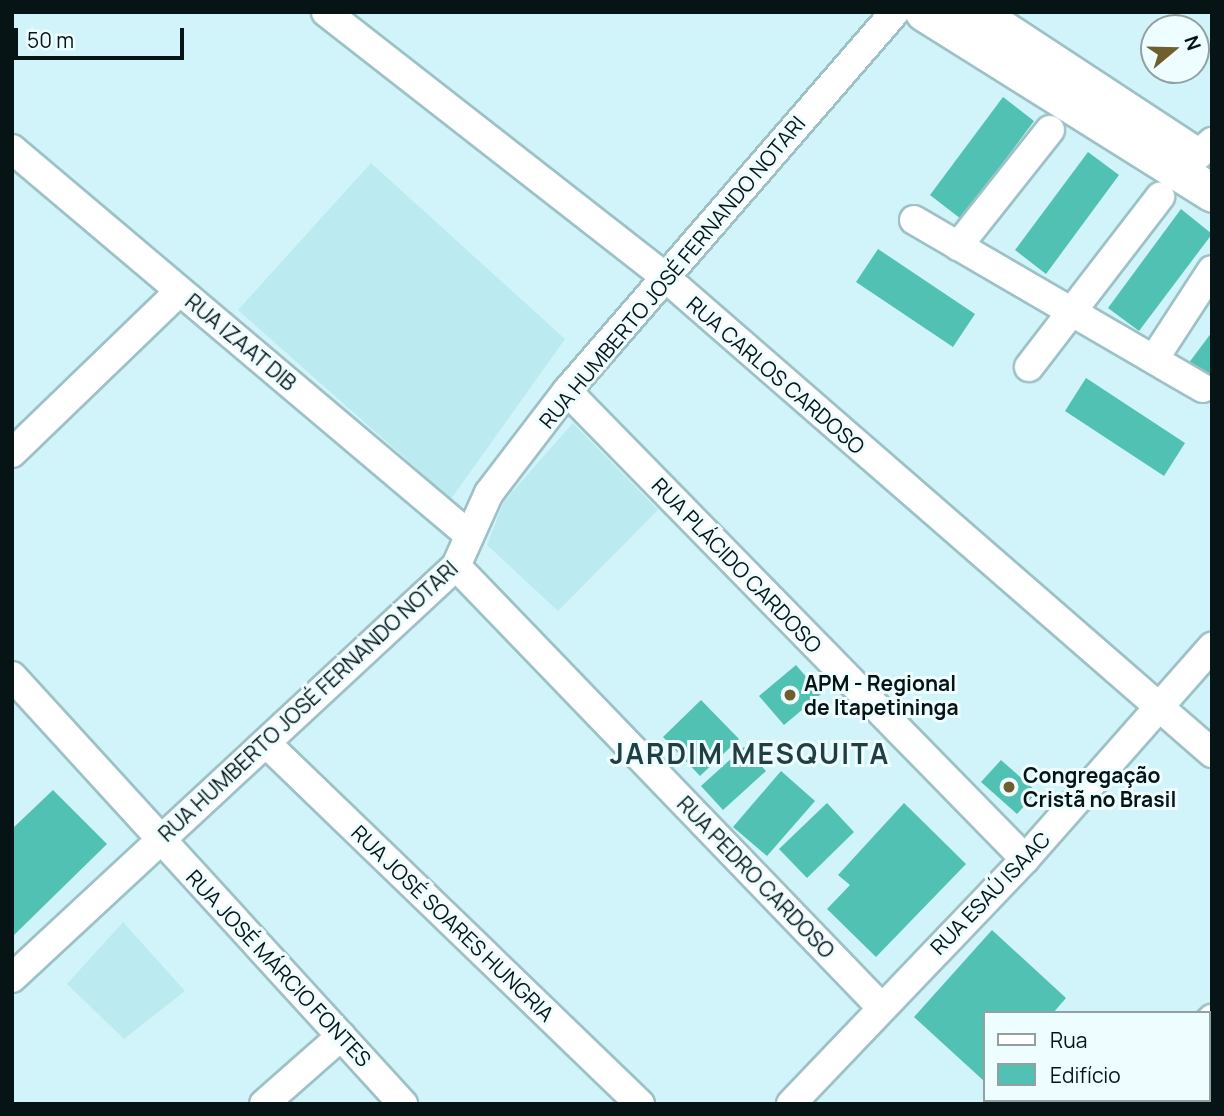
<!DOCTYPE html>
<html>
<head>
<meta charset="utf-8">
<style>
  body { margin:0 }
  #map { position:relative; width:1224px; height:1116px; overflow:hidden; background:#d0f4f9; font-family:Manrope,sans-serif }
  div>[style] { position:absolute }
  .built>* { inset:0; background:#bceaf1 }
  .building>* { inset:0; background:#50c1b3 }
  .roads { filter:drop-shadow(2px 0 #9ec1c6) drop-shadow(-2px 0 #9ec1c6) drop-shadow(0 2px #9ec1c6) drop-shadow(0 -2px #9ec1c6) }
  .minor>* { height:28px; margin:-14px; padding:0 14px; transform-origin:14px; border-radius:14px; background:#fff }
  .major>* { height:37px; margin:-18.5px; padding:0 18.5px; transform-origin:18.5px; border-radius:18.5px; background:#fff }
  .dots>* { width:19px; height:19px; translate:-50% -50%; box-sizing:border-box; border:4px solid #eefdff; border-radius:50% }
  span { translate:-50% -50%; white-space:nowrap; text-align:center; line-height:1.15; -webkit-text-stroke:6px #eefdff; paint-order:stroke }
  .street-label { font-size:21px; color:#071416 }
  .poi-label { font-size:21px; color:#071416; font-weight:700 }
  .left { translate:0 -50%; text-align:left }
  .district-label { font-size:28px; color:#1f3f44; font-weight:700; letter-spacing:2px }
  .frame { position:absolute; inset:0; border:14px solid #071416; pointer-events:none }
  .legend { position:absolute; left:983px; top:1011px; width:228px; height:91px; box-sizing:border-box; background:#eefdff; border:2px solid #92a0a2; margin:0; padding:9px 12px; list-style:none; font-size:21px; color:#071416 }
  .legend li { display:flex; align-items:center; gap:14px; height:35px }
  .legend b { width:35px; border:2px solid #92a0a2 }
  .north { position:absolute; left:1140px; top:14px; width:70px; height:70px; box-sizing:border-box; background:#eefdff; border:2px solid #92a0a2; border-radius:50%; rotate:71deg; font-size:19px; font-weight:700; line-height:28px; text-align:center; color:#071416 }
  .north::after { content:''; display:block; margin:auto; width:24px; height:32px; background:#6f5f2d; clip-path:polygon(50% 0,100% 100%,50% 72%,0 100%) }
  .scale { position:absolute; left:14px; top:28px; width:170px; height:32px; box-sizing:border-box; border:4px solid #071416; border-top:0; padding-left:9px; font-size:21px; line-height:24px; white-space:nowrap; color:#071416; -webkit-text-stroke:5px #eefdff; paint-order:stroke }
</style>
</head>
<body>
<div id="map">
  <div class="built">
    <div style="clip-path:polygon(371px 163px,565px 339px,451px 499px,238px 310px)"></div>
    <div style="clip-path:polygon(573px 423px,658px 510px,558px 611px,487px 545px,504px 501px)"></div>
    <div style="clip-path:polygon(123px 922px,185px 991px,124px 1039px,67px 984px)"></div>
  </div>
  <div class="building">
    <div style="clip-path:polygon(1003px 97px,1034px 121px,961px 219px,930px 195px)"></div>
    <div style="clip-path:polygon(1088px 152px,1119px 175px,1046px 274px,1015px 250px)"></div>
    <div style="clip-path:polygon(1181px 209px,1212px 234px,1139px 331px,1108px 308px)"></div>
    <div style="clip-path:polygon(878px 249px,975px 314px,953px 347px,856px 282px)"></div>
    <div style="clip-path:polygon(1212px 332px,1212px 382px,1188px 364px)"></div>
    <div style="clip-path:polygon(1086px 378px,1185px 443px,1164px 476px,1065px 411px)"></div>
    <div style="clip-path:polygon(796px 665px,821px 694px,784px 725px,759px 696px)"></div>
    <div style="clip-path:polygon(701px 700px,739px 739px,700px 776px,663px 737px)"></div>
    <div style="clip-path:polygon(744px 747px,766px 771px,723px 810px,701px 786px)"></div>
    <div style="clip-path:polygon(1001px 760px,1037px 792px,1017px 814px,981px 782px)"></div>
    <div style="clip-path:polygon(781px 771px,815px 801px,767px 856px,733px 827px)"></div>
    <div style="clip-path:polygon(53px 790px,107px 844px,12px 937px,12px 829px)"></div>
    <div style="clip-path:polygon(827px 803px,854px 832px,807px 878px,779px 849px)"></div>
    <div style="clip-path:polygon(904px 803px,966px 864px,876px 957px,827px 909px,850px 885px,838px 875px)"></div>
    <div style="clip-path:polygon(992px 930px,1066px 998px,1053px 1013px,984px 1013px,984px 1081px,914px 1017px)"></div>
  </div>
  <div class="roads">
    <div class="minor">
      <div style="left:326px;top:12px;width:432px;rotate:38deg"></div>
      <div style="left:666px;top:278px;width:724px;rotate:41.02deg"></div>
      <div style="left:12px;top:149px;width:598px;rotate:40.19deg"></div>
      <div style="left:1178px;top:174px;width:47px;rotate:-43.3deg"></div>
      <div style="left:914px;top:220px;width:334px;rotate:30.2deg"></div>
      <div style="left:958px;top:246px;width:148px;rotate:-51.6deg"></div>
      <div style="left:1154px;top:359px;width:106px;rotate:-56.9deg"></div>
      <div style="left:1029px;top:367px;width:215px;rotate:-52.4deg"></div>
      <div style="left:567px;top:391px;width:655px;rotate:45.62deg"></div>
      <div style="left:12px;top:453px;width:233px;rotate:-44deg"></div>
      <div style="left:456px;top:566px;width:612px;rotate:46.06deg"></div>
      <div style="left:12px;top:676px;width:580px;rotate:47.59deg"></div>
      <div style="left:266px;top:743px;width:520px;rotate:43.99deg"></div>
      <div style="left:12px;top:978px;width:606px;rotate:-42.86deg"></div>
      <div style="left:456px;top:566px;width:80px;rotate:-65.7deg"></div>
      <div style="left:489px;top:493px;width:128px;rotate:-52.6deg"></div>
      <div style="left:567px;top:391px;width:501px;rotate:-49.13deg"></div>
      <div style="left:1208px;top:1023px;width:6px;rotate:-45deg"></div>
      <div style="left:264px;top:1104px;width:103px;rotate:-41.4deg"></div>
      <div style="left:791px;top:1104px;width:339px;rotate:-46.3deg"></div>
      <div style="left:1025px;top:859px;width:283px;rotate:-48.6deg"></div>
      <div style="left:1137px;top:1104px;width:5px;rotate:-53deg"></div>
    </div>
    <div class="major">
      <div style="left:924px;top:12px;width:340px;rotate:32.1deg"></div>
      <div style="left:976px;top:12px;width:255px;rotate:33.3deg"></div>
    </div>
  </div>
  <div class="dots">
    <div style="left:790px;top:695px;background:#6f5f2d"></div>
    <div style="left:1009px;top:787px;background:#6f5f2d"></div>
  </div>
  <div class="street-label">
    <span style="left:672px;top:272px;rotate:-50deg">RUA HUMBERTO JOSÉ FERNANDO NOTARI</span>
    <span style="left:241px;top:342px;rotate:40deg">RUA IZAAT DIB</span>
    <span style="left:776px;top:375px;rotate:41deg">RUA CARLOS CARDOSO</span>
    <span style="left:737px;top:565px;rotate:46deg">RUA PLÁCIDO CARDOSO</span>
    <span style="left:308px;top:701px;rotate:-43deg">RUA HUMBERTO JOSÉ FERNANDO NOTARI</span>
    <span style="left:756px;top:877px;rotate:46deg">RUA PEDRO CARDOSO</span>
    <span style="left:990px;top:893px;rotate:-46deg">RUA ESAÚ ISAAC</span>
    <span style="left:453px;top:923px;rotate:44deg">RUA JOSÉ SOARES HUNGRIA</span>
    <span style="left:279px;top:968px;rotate:47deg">RUA JOSÉ MÁRCIO FONTES</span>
  </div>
  <div class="poi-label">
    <span class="left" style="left:804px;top:695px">APM - Regional<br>de Itapetininga</span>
    <span class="left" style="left:1023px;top:787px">Congregação<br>Cristã no Brasil</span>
  </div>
  <div class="district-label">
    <span style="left:750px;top:753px">JARDIM MESQUITA</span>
  </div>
  <div class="frame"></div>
  <ul class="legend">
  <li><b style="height:9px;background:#fff"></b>Rua</li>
  <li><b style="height:19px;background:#50c1b3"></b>Edifício</li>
  </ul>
  <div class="north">N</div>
  <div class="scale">50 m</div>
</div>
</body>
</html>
